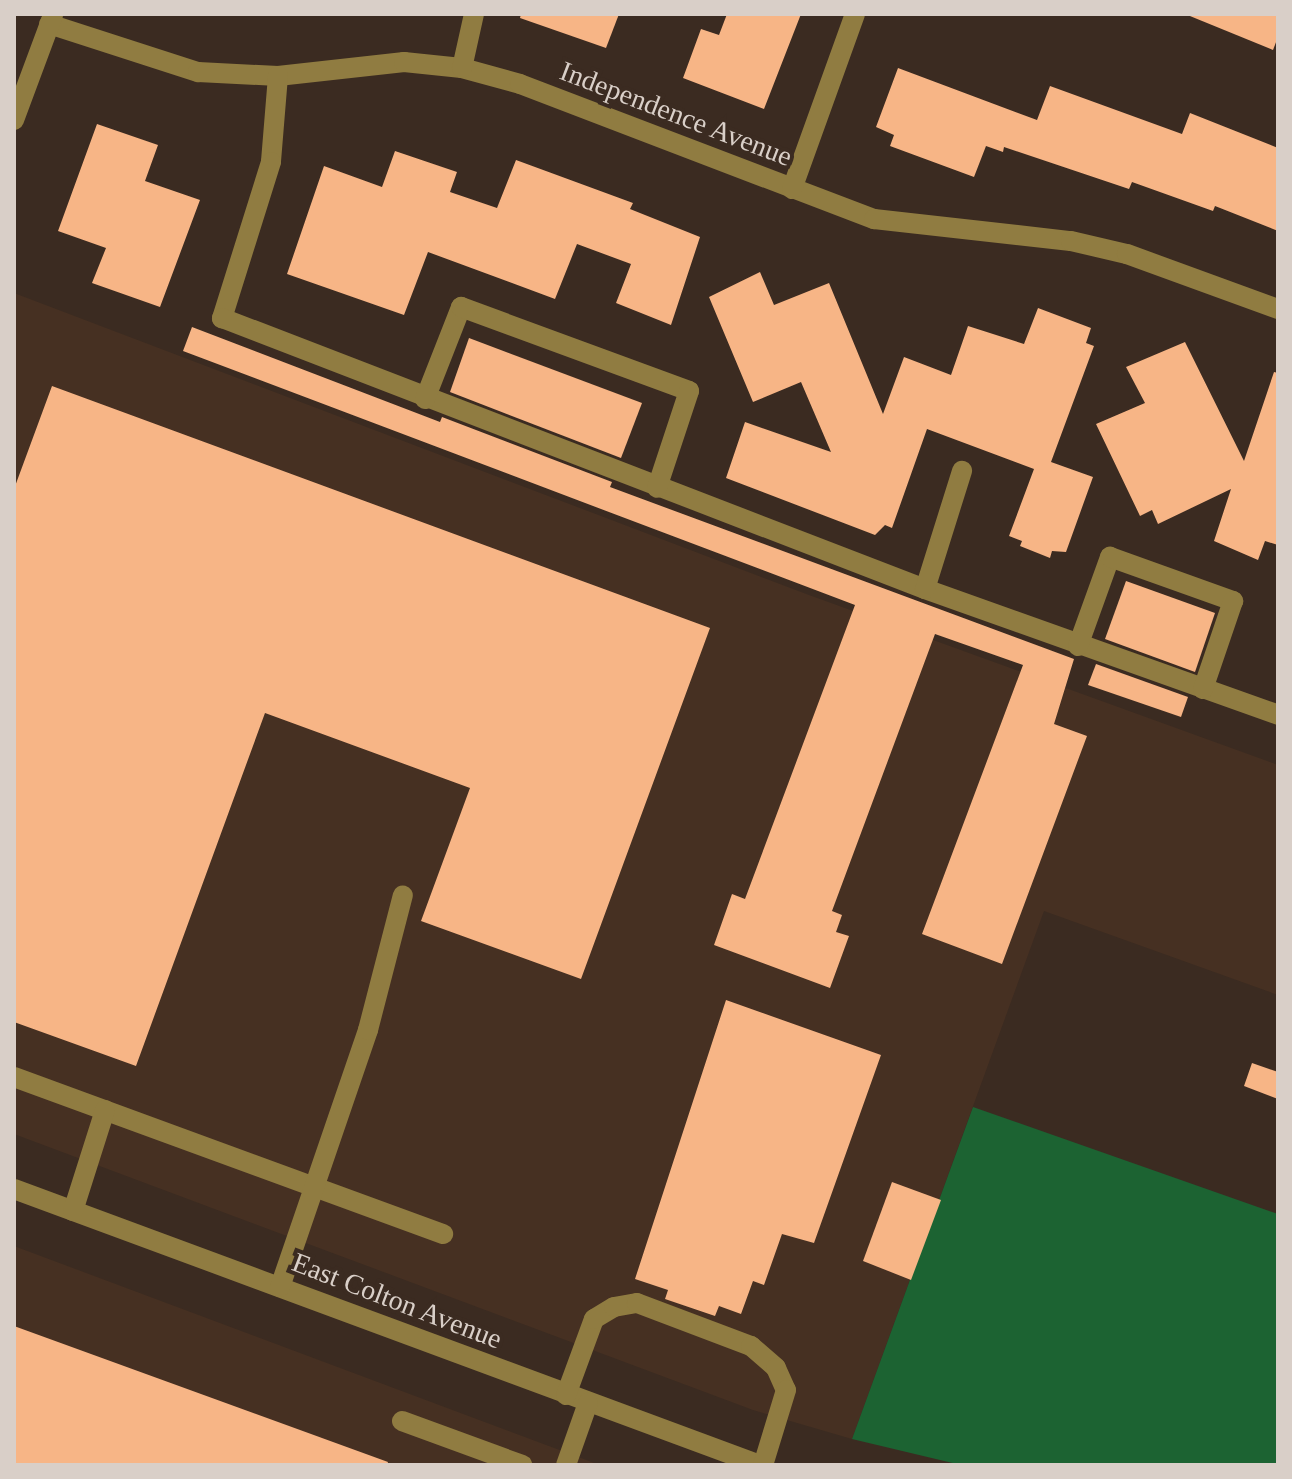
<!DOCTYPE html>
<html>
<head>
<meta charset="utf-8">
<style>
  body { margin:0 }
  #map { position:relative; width:1292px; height:1479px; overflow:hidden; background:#3b2b21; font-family:"Times New Roman",serif }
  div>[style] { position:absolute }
  .built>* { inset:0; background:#463022 }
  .green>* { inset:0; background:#1c6332 }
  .building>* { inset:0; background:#f7b586 }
  .minor>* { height:20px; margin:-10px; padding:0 10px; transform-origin:10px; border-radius:10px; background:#907c41 }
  span { translate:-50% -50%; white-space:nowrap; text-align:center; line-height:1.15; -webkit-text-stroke:8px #3b2b21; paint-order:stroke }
  .street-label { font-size:28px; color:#d9cfc8 }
  .frame { position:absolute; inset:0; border:16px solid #d9cfc8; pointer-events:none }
</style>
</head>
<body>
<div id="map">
  <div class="built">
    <div style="clip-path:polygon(14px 293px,809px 595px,1278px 765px,1278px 995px,1044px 911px,852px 1439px,753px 1410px,14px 1134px)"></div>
    <div style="clip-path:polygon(14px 1246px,597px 1464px,601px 1465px,14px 1465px)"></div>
  </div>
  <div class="green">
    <div style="clip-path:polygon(973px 1107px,1278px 1214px,1278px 1465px,961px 1465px,852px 1439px)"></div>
  </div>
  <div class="building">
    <div style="clip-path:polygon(521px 14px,619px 14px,606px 48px,520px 18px)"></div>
    <div style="clip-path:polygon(727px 14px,801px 14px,764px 109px,683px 78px,701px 29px,719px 35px)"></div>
    <div style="clip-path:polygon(1185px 14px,1278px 14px,1278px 37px,1273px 50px)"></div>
    <div style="clip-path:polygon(898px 68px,1037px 120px,1050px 86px,1182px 134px,1190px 113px,1278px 148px,1278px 231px,1215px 206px,1213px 211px,1132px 182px,1129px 189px,1004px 147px,1003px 152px,986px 146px,974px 177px,890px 146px,894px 135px,876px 127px)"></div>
    <div style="clip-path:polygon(97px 124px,158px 145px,145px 181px,200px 200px,160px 307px,92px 283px,106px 248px,58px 231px)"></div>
    <div style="clip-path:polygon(395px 151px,457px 172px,450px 192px,497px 208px,516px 160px,633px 203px,630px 209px,700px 237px,671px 325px,616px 303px,631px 264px,577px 244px,555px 299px,428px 252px,404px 315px,287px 274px,324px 166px,382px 187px)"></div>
    <div style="clip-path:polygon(760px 272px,774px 305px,829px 283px,883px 414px,904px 357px,951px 375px,968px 326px,1024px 344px,1038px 308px,1091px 328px,1086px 343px,1094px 346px,1051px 462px,1093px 477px,1066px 552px,1052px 551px,1050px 558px,1020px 546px,1022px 541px,1009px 536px,1034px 469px,927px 429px,892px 528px,885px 525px,875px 535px,726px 478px,745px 422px,831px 452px,801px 382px,753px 402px,709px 297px)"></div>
    <div style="clip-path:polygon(192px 327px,440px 422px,442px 417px,612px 482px,610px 487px,1074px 659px,1054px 724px,1087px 736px,1002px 964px,922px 934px,1023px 665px,935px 634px,832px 911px,842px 915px,836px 932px,849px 936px,830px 988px,714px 945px,732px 894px,745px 899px,855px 605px,183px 351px)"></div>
    <div style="clip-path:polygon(469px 338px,642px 403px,621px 458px,450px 392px)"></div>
    <div style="clip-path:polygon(1185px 342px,1244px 461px,1274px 372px,1278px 373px,1278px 545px,1265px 541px,1258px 560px,1214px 541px,1231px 489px,1158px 524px,1152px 510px,1140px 516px,1096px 424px,1145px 403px,1126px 367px)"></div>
    <div style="clip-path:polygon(52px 386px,710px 628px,581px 979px,421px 921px,470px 788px,265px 713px,136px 1066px,14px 1022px,14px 489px)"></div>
    <div style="clip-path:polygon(1126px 581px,1215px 613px,1195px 672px,1105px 639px)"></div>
    <div style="clip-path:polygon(1096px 664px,1188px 697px,1181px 717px,1088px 685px)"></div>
    <div style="clip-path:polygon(726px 1000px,881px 1055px,814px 1243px,782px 1234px,764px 1285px,753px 1281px,741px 1314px,719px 1306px,715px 1316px,665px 1299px,668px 1290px,635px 1279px)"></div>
    <div style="clip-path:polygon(1252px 1063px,1278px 1072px,1278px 1099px,1244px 1086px)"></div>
    <div style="clip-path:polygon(892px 1182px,941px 1200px,911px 1280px,863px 1261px)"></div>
    <div style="clip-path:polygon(14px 1326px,388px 1462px,387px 1465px,14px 1465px)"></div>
  </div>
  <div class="minor">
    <div style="left:49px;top:24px;width:157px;rotate:17.9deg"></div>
    <div style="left:198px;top:72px;width:80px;rotate:2.9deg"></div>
    <div style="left:278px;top:76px;width:127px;rotate:-6.3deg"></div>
    <div style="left:404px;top:62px;width:58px;rotate:5.9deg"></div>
    <div style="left:462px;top:68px;width:60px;rotate:15.4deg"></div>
    <div style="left:520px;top:84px;width:379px;rotate:20.9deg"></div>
    <div style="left:874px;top:219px;width:198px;rotate:6.4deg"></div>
    <div style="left:1071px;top:241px;width:57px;rotate:13.1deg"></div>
    <div style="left:1127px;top:254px;width:161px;rotate:20deg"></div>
    <div style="left:462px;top:68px;width:55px;rotate:-77.5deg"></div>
    <div style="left:278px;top:76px;width:86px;rotate:94.7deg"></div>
    <div style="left:271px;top:162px;width:164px;rotate:107.4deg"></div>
    <div style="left:222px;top:318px;width:753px;rotate:21.08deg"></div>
    <div style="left:925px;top:589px;width:375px;rotate:19.6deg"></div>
    <div style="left:14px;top:120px;width:112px;rotate:-69.6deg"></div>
    <div style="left:792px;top:189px;width:186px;rotate:-70.2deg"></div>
    <div style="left:425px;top:399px;width:99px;rotate:-68.6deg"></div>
    <div style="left:461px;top:307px;width:243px;rotate:20.2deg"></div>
    <div style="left:689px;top:391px;width:102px;rotate:108.3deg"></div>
    <div style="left:925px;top:589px;width:124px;rotate:-72.6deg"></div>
    <div style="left:1078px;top:646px;width:95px;rotate:-70.2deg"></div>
    <div style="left:1110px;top:557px;width:131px;rotate:19.7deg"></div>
    <div style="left:1233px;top:601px;width:93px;rotate:108.8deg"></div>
    <div style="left:14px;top:1077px;width:457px;rotate:20.1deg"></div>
    <div style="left:14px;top:1189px;width:795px;rotate:20.3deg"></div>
    <div style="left:73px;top:1211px;width:106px;rotate:-72.4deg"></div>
    <div style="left:280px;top:1287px;width:272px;rotate:-71.1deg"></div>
    <div style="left:368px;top:1030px;width:139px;rotate:-75.5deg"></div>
    <div style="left:566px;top:1395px;width:81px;rotate:-69.8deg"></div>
    <div style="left:594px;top:1319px;width:23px;rotate:-31deg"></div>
    <div style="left:614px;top:1307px;width:23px;rotate:-10deg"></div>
    <div style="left:637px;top:1303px;width:122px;rotate:20.7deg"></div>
    <div style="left:751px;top:1346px;width:33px;rotate:41deg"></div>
    <div style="left:776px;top:1368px;width:24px;rotate:66deg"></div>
    <div style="left:786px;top:1390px;width:78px;rotate:107deg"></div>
    <div style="left:402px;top:1421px;width:128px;rotate:20.1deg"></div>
    <div style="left:566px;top:1465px;width:66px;rotate:-70.5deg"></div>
  </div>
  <div class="street-label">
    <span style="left:676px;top:114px;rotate:21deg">Independence Avenue</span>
    <span style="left:397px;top:1301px;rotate:21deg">East Colton Avenue</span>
  </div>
  <div class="frame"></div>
</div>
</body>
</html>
